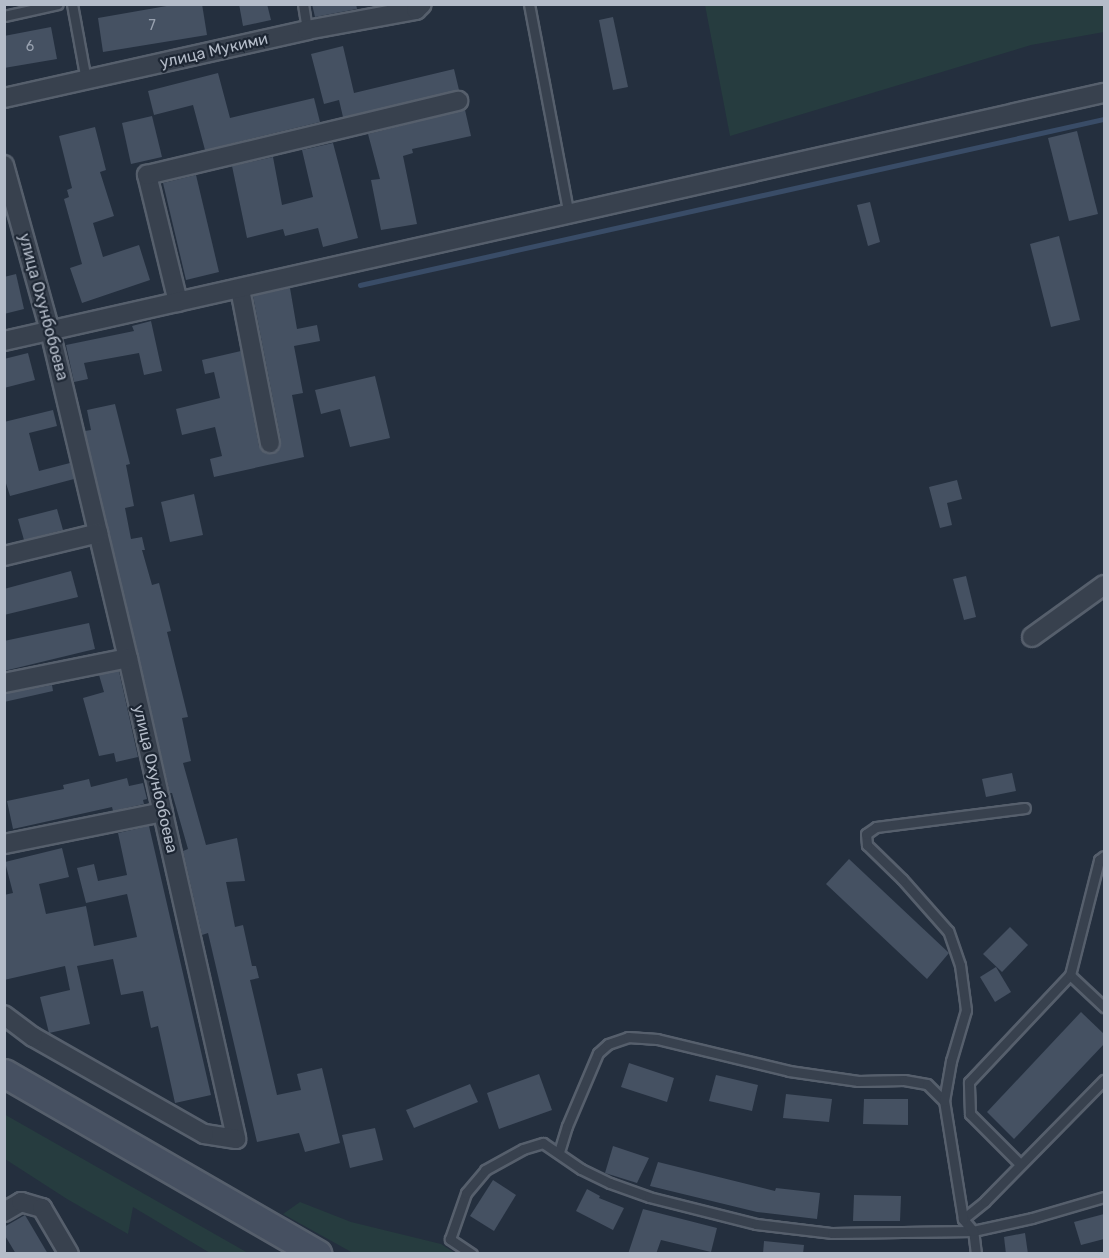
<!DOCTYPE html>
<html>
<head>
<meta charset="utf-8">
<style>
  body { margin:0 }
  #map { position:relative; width:1109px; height:1258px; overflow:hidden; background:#242f3e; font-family:Rubik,sans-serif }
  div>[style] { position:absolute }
  .green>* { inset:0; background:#263c3f }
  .stream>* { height:4.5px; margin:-2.25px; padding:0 2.25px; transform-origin:2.25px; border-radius:2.25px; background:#394c67 }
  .building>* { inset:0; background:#455162 }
  .roads { filter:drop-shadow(2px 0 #565f6c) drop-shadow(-2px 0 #565f6c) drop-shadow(0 2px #565f6c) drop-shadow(0 -2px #565f6c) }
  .service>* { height:9px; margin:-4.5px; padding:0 4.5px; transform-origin:4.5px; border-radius:4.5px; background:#38414e }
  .minor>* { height:18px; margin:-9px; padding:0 9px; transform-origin:9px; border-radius:9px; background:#38414e }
  .secondary>* { height:27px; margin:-13.5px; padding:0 13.5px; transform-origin:13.5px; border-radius:13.5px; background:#465061 }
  span { translate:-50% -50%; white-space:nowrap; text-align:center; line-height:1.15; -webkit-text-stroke:4.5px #1d2633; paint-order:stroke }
  .number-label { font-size:14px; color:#98a1af }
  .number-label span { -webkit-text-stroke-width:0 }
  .street-label { font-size:16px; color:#b4bcc9 }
  .frame { position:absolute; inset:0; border:6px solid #b4bcc9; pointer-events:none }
</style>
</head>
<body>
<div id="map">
  <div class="green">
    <div style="clip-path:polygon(705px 5px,1104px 5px,1104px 32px,1031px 45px,730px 136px)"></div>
    <div style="clip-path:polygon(4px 1114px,25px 1126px,248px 1253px,210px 1253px,133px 1207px,128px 1234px,67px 1199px,5px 1159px)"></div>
    <div style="clip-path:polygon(300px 1202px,351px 1222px,441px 1244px,455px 1253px,353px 1253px,283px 1214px)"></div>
  </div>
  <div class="stream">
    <div style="left:360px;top:285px;width:762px;rotate:-12.58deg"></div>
  </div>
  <div class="building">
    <div style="clip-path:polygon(178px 4px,202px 4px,207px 35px,103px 52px,98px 18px)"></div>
    <div style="clip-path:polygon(239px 4px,267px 4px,271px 20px,243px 26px)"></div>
    <div style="clip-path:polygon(312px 4px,356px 4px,357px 9px,315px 17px)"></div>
    <div style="clip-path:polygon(613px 17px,628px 87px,613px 90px,599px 20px)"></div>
    <div style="clip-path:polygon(51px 27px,57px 59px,4px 68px,4px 36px)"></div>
    <div style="clip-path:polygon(343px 46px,354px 93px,454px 69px,459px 90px,343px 117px,339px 100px,324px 104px,311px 54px)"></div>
    <div style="clip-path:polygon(218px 73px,230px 118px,314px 98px,320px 122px,205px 150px,193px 105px,154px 115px,148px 91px)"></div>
    <div style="clip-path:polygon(465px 110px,471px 136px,412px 149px,413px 153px,403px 156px,417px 224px,381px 230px,371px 180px,380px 179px,368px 134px)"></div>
    <div style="clip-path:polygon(152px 116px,162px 157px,131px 164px,122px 123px)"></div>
    <div style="clip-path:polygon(95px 127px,106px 170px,100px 172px,114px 216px,93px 223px,103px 257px,139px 245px,150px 280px,82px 303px,70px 268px,82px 264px,64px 199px,69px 197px,67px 190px,72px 188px,59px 136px)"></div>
    <div style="clip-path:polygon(1077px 131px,1098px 214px,1069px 221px,1048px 138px)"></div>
    <div style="clip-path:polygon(333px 143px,358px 238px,323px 247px,318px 228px,285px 236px,283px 229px,247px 238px,232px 166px,273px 157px,282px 205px,313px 197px,302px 150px)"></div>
    <div style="clip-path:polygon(196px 175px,219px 272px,186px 280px,163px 183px)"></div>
    <div style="clip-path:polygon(870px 202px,880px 242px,868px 246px,857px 205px)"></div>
    <div style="clip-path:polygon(1059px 236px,1080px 320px,1051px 327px,1030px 244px)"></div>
    <div style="clip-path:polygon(16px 274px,24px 309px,4px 314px,4px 277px)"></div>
    <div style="clip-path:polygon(290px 288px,297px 329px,317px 325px,320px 341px,294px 346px,303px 393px,292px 395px,304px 457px,214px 477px,210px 459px,222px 456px,215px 427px,182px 435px,176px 409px,220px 398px,214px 372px,205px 374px,202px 360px,241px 351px,259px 446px,267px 454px,278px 451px,281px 441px,253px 296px)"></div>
    <div style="clip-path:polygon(151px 321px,162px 371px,144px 375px,139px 353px,84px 363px,88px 379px,74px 382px,66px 345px,134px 331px,132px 326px)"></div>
    <div style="clip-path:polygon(28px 353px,35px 380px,4px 388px,4px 359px)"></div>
    <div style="clip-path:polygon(375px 376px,390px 438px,350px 447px,340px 409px,321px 414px,315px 390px)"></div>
    <div style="clip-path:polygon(115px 404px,130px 464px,126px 465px,134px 506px,125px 508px,131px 539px,142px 537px,145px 550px,142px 550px,152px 585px,159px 583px,171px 631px,167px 632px,188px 717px,182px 718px,191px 761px,183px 763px,206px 845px,237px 838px,245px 881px,226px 882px,235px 927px,243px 925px,252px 966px,256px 966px,259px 978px,250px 980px,277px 1095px,301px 1090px,297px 1074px,322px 1068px,340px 1143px,305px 1152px,299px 1133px,257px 1142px,208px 933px,202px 935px,183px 851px,188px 849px,172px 793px,170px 793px,85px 431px,91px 430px,87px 410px)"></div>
    <div style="clip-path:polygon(53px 410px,57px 426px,29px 433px,39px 471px,70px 463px,74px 479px,10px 496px,4px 477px,4px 422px)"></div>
    <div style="clip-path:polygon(957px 480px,962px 499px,947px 503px,952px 525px,940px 528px,929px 487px)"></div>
    <div style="clip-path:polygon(194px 494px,203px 535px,170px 542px,161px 502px)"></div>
    <div style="clip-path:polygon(57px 509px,63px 530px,24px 540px,18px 519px)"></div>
    <div style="clip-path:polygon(71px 571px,78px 597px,4px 615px,4px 589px)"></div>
    <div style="clip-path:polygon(966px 576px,976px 617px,964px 620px,953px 579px)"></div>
    <div style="clip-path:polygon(89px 623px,95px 649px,4px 671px,4px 641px)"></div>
    <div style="clip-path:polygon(119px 671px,138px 757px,116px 762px,114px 753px,99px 756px,83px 698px,104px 692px,99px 675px)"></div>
    <div style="clip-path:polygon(52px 685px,53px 691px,4px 702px,4px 694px)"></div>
    <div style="clip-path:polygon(1012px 773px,1016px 791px,986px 797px,982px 779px)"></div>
    <div style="clip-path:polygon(127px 778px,129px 786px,143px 783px,147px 799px,143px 800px,144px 804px,113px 811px,112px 807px,13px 829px,7px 801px,64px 789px,63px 785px,89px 779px,91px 787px)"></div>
    <div style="clip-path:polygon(149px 826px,211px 1095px,175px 1103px,158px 1026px,151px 1028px,143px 991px,121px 995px,113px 959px,77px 966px,90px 1024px,49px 1033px,40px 997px,70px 990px,65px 966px,4px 980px,4px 895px,13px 893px,5px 862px,62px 848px,69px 877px,39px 884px,46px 914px,86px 906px,94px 946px,137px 937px,127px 894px,86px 903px,77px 868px,94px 864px,98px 881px,127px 875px,118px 833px)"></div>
    <div style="clip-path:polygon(849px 859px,949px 953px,927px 979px,826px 884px)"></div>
    <div style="clip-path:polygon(1010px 927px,1028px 945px,1002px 972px,983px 954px)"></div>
    <div style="clip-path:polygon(996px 967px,1011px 992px,995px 1002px,980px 977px)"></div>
    <div style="clip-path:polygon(1081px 1012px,1104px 1034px,1104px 1044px,1014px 1139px,987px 1112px)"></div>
    <div style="clip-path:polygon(629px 1063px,674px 1078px,667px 1102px,621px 1087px)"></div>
    <div style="clip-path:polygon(539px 1074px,552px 1110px,499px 1129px,487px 1093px)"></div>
    <div style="clip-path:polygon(716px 1075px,758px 1085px,752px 1111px,709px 1101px)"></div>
    <div style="clip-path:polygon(470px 1084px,478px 1102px,414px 1128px,406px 1110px)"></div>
    <div style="clip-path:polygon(786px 1094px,832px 1099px,829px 1122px,783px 1118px)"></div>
    <div style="clip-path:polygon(864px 1099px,908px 1099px,908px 1125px,863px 1124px)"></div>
    <div style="clip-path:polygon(375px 1128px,383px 1160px,350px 1168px,342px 1135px)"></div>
    <div style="clip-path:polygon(613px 1146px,649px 1158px,637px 1183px,605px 1173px)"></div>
    <div style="clip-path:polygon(658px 1162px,775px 1191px,776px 1188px,820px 1193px,817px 1219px,757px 1212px,650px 1186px)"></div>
    <div style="clip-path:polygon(493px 1180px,516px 1195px,494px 1231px,470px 1216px)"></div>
    <div style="clip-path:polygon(587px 1189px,600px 1196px,599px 1198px,624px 1208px,613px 1230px,576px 1211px)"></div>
    <div style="clip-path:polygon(854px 1195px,901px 1196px,900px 1221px,853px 1221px)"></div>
    <div style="clip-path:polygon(643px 1209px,717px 1228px,711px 1252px,661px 1240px,656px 1254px,628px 1254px)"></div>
    <div style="clip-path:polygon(1104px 1214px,1104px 1239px,1081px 1245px,1074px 1222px)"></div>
    <div style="clip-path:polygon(25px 1215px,48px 1254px,16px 1254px,4px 1234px,4px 1227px)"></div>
    <div style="clip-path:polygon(1025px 1233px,1028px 1254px,1006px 1254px,1004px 1237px)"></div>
    <div style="clip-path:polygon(764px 1241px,804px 1245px,803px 1254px,763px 1254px)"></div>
  </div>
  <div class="roads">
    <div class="service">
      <div style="left:72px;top:4px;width:77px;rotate:79.6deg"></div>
      <div style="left:303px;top:4px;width:26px;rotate:81deg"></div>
      <div style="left:529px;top:4px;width:215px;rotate:79.3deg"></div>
      <div style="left:4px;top:16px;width:55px;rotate:-12.5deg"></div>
      <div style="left:1070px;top:975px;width:47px;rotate:43.3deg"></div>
      <div style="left:559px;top:1152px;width:27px;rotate:-73deg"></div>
      <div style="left:567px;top:1126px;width:79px;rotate:-67deg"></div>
      <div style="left:598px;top:1053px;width:13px;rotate:-42deg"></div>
      <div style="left:608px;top:1044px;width:21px;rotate:-19deg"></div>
      <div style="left:628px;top:1037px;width:29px;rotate:4deg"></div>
      <div style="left:657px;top:1039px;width:136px;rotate:13.6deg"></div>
      <div style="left:789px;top:1071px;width:70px;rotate:8.2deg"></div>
      <div style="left:858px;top:1081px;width:46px;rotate:-1.2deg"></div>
      <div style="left:904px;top:1080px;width:23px;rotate:10deg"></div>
      <div style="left:927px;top:1084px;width:24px;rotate:45deg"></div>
      <div style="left:1020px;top:1164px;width:71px;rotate:-135deg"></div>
      <div style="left:970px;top:1114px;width:32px;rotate:-92deg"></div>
      <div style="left:969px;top:1082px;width:147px;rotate:-46.7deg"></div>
      <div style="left:1070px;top:975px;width:119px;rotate:-75.8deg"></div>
      <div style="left:1099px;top:860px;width:6px;rotate:-39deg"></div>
      <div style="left:963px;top:1219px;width:28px;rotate:-39deg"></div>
      <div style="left:985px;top:1201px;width:170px;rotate:-45.5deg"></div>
      <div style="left:472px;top:1254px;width:27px;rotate:-146deg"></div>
      <div style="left:450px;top:1239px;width:49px;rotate:-70.8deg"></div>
      <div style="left:466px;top:1193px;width:30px;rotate:-50deg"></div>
      <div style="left:485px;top:1170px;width:43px;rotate:-28.9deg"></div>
      <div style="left:523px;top:1149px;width:21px;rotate:-17deg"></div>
      <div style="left:543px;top:1143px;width:46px;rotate:34.4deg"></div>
      <div style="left:581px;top:1169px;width:32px;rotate:26deg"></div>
      <div style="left:610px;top:1183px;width:41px;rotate:19.7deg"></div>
      <div style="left:649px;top:1197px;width:110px;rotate:14.2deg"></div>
      <div style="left:756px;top:1224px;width:77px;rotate:6.8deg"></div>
      <div style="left:832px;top:1233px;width:141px;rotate:-0.8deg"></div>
      <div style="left:973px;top:1231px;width:60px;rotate:-12.4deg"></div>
      <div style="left:1032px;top:1218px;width:75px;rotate:-16.3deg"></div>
      <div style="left:976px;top:1254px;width:23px;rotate:-97deg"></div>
      <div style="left:973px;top:1231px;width:16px;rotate:-130deg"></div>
      <div style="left:963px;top:1219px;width:120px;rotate:-99.1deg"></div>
      <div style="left:944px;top:1101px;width:41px;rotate:-80.1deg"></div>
      <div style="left:951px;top:1061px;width:53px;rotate:-73.6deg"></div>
      <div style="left:966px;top:1010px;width:45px;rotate:-97.6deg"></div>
      <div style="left:960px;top:965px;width:36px;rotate:-109deg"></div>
      <div style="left:948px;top:931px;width:69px;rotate:-131.5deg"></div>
      <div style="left:902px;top:879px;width:49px;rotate:-135.8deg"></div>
      <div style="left:867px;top:845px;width:11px;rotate:-95deg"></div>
      <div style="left:866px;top:834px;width:12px;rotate:-35deg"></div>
      <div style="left:876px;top:827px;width:150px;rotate:-7.3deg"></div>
    </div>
    <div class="minor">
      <div style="left:4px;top:98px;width:311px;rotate:-12.6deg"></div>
      <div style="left:307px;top:30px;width:111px;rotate:-10.4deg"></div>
      <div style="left:416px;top:10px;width:8px;rotate:-45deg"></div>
      <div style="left:4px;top:165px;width:172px;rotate:74.5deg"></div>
      <div style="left:50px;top:331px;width:336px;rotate:76.6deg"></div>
      <div style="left:128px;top:658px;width:493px;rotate:77.3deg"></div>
      <div style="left:236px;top:1139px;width:32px;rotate:-171deg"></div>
      <div style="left:204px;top:1134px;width:197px;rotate:-150.4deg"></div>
      <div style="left:33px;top:1037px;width:36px;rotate:-143deg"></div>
      <div style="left:240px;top:289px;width:157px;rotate:79deg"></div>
      <div style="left:178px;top:302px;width:131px;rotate:-103.7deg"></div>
      <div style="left:147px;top:175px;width:320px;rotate:-13.4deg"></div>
      <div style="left:4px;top:341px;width:1128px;rotate:-12.71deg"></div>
      <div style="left:4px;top:556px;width:97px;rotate:-13.7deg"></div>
      <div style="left:1032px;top:637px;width:89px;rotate:-35.8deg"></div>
      <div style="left:4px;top:683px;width:126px;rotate:-11.4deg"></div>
      <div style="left:4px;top:844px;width:162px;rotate:-11.4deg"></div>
      <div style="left:4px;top:1212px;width:20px;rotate:-30deg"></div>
      <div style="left:21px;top:1202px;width:22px;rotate:16deg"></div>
      <div style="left:42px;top:1208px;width:53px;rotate:59.6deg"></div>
    </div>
    <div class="secondary">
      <div style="left:4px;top:1073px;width:362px;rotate:30deg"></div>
    </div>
  </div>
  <div class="number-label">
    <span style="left:152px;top:26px">7</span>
    <span style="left:30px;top:47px">6</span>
  </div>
  <div class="street-label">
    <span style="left:214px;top:51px;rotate:-13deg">улица Мукими</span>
    <span style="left:43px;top:307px;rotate:75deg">улица Охунбобоева</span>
    <span style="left:155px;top:779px;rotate:77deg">улица Охунбобоева</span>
  </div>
  <div class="frame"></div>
</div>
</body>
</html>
